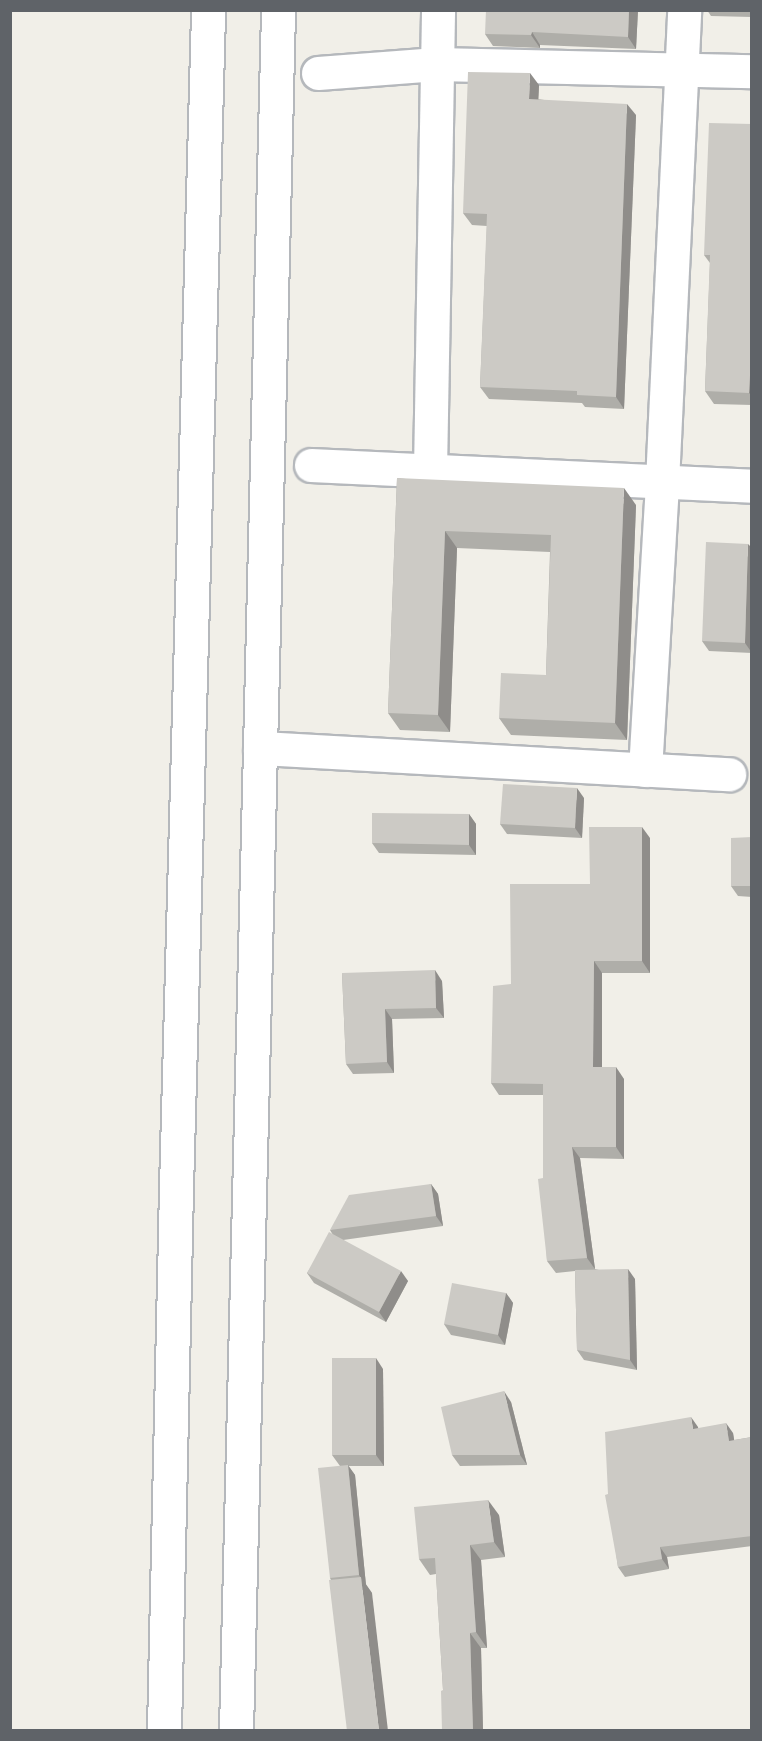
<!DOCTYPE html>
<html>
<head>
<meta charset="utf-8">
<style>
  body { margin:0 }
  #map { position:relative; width:762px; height:1741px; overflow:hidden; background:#f1efe8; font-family:Cabin,sans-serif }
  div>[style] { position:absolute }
  .roads { filter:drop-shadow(2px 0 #b5b8bc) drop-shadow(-2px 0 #b5b8bc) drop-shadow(0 2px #b5b8bc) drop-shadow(0 -2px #b5b8bc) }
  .minor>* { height:33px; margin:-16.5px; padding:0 16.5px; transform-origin:16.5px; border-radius:16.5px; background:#fff }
  .wall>* { inset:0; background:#afaea9 }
  .shaded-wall>* { inset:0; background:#8f8d8a }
  .building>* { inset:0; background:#cccac5 }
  span { translate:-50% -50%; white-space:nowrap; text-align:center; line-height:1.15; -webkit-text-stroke:5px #fff; paint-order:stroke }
  .frame { position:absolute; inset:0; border:12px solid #5f6368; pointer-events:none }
</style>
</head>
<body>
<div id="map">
  <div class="roads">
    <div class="minor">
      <div style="left:318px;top:73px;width:119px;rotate:-4.3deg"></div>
      <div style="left:437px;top:64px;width:315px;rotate:1.3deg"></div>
      <div style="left:311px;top:465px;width:441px;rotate:2.7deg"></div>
      <div style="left:430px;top:471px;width:461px;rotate:-89deg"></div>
      <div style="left:260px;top:748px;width:470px;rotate:3.2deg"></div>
      <div style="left:645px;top:770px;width:289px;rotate:-86.6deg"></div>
      <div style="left:662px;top:482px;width:473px;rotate:-87.3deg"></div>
      <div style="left:164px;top:1730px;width:542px;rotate:-88.73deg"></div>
      <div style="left:176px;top:1188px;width:1178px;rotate:-88.44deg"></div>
      <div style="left:236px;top:1730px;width:1721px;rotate:-88.6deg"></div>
    </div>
  </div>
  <div class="wall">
    <div style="clip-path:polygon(638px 10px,636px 49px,540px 45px,540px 48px,493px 46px,485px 34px)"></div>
    <div style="clip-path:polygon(707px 10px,752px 10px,752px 17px,711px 16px)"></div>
    <div style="clip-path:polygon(539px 85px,538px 99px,636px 115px,624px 409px,585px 407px,582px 403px,489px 399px,480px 387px,487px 226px,472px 225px,463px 213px)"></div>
    <div style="clip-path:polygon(752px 124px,752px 405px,714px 404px,705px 391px,710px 263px,704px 255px)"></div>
    <div style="clip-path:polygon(397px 478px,636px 505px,627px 740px,511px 735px,499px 718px,546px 675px,550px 552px,457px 548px,450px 732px,400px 730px,388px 713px)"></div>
    <div style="clip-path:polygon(752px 548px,752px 653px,709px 651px,702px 641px)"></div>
    <div style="clip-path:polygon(584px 798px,582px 838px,507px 834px,500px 824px)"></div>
    <div style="clip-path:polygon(469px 814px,476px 824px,476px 855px,379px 853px,372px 843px)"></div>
    <div style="clip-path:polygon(752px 837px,752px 897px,738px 896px,731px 886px)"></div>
    <div style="clip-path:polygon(650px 838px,650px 973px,602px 973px,602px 1067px,624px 1079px,624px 1159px,580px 1158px,595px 1269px,635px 1279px,637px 1370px,584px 1360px,577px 1350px,575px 1271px,556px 1273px,547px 1261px,543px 1178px,543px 1095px,499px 1095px,491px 1083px,511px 984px)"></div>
    <div style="clip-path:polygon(342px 973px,442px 981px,444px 1018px,392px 1019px,394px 1073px,353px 1074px,346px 1064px)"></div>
    <div style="clip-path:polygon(431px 1184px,438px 1194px,443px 1226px,343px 1240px,408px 1281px,386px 1322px,314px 1283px,307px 1273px,333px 1235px,330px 1230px)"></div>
    <div style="clip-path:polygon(506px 1293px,513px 1303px,505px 1345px,451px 1335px,444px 1324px)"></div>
    <div style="clip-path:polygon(383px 1369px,384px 1466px,348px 1466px,355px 1475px,366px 1585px,372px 1593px,331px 1580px,330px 1578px,340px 1466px,332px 1455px)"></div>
    <div style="clip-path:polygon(511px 1402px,527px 1465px,460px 1466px,452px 1455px)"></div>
    <div style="clip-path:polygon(698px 1427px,698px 1428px,733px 1433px,734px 1440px,752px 1437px,752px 1546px,667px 1557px,669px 1569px,625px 1577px,618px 1567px,608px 1494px)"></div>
    <div style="clip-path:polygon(499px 1515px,505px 1557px,481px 1560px,487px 1648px,481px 1648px,483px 1731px,442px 1731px,443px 1690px,436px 1574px,430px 1575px,419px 1559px)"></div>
  </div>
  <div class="shaded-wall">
    <div style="clip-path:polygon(629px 10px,638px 10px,636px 49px,628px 37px)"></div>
    <div style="clip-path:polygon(532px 32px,540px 45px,540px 48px,531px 35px)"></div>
    <div style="clip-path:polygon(530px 73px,539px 85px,538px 110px,529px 99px)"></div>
    <div style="clip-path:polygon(627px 104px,636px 115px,624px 409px,616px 397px)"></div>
    <div style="clip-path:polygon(752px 340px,752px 396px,749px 393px)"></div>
    <div style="clip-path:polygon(624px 488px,636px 505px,627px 740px,615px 723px)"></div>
    <div style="clip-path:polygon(445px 531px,457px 548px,450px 732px,438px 715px)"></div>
    <div style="clip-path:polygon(748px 544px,752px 548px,752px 653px,745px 643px)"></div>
    <div style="clip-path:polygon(577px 788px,584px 798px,582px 838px,575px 828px)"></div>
    <div style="clip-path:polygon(469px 814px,476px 824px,476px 855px,469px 845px)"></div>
    <div style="clip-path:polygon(642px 827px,650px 838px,650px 973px,642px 961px)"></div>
    <div style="clip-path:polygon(594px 961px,602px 973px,602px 1079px,593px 1067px)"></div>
    <div style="clip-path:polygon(435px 970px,442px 981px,444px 1018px,436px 1008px)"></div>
    <div style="clip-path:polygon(385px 1009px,392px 1019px,394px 1073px,387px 1062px)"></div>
    <div style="clip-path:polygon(616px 1067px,624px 1079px,624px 1159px,616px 1147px)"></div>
    <div style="clip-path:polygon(572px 1147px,580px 1158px,595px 1269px,587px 1258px)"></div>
    <div style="clip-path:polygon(431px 1184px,438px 1194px,443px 1226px,436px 1216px)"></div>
    <div style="clip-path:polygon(628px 1269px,635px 1279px,637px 1370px,630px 1360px)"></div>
    <div style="clip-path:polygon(401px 1271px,408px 1281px,386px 1322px,379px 1312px)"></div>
    <div style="clip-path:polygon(506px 1293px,513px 1303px,505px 1345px,498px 1335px)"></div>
    <div style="clip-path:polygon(376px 1358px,383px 1369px,384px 1466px,376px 1455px)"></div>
    <div style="clip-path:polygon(504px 1391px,511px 1402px,527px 1465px,520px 1455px)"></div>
    <div style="clip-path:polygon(691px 1417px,698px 1427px,700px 1438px,693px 1429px)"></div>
    <div style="clip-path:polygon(726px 1423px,733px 1433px,736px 1451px,729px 1441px)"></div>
    <div style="clip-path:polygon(348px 1465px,355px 1475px,366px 1585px,359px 1575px)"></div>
    <div style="clip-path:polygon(488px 1500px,499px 1515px,505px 1557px,494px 1542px)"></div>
    <div style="clip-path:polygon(470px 1545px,481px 1560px,487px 1648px,476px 1632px)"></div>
    <div style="clip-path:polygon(660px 1547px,667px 1557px,669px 1569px,662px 1559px)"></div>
    <div style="clip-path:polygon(361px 1577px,372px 1593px,388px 1731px,379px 1731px)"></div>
    <div style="clip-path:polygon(470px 1633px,481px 1648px,483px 1731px,473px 1731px)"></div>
  </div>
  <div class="building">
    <div style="clip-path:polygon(486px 10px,629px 10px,628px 37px,532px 32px,531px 35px,485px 34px)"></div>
    <div style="clip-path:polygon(468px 72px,530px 73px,529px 99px,627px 104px,616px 397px,577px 395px,577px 391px,480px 387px,487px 214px,463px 213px)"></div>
    <div style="clip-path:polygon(709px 123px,752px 124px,752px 340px,749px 393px,705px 391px,710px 255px,704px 255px)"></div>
    <div style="clip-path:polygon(397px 478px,624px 488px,615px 723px,499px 718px,501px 673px,546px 675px,551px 535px,445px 531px,438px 715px,388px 713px)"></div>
    <div style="clip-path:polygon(706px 542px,748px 544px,745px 643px,702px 641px)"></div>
    <div style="clip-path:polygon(503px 784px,577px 788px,575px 828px,500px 824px)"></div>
    <div style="clip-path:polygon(372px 813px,469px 814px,469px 845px,372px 843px)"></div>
    <div style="clip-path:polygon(589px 827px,642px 827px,642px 961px,594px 961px,593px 1067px,616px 1067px,616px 1147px,572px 1147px,587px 1258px,547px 1261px,538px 1179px,543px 1178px,543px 1084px,491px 1083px,493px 986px,511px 984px,510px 884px,590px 884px)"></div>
    <div style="clip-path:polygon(752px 837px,752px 886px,731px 886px,731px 838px)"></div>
    <div style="clip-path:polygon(435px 970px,436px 1008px,385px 1009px,387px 1062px,346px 1064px,342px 973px)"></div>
    <div style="clip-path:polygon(431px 1184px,436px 1216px,330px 1230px,349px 1195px)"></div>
    <div style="clip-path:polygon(329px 1232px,401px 1271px,379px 1312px,307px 1273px)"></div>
    <div style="clip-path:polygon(628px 1269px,630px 1360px,577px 1350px,575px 1270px)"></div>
    <div style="clip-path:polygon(452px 1283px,506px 1293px,498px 1335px,444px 1324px)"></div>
    <div style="clip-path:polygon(332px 1358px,376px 1358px,376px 1455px,332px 1455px)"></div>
    <div style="clip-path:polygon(504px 1391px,520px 1455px,452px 1455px,441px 1407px)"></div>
    <div style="clip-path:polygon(691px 1417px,693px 1429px,726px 1423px,729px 1441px,752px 1437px,752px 1536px,660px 1547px,662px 1559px,618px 1567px,605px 1495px,608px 1494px,605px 1432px)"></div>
    <div style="clip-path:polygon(348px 1465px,359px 1575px,330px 1578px,318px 1468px)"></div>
    <div style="clip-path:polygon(488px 1500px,494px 1542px,470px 1545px,476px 1632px,470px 1633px,473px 1731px,442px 1731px,441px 1691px,443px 1690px,435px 1558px,419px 1559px,414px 1507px)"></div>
    <div style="clip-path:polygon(361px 1577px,379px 1731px,347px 1731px,329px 1580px)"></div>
  </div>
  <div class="frame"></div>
</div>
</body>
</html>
